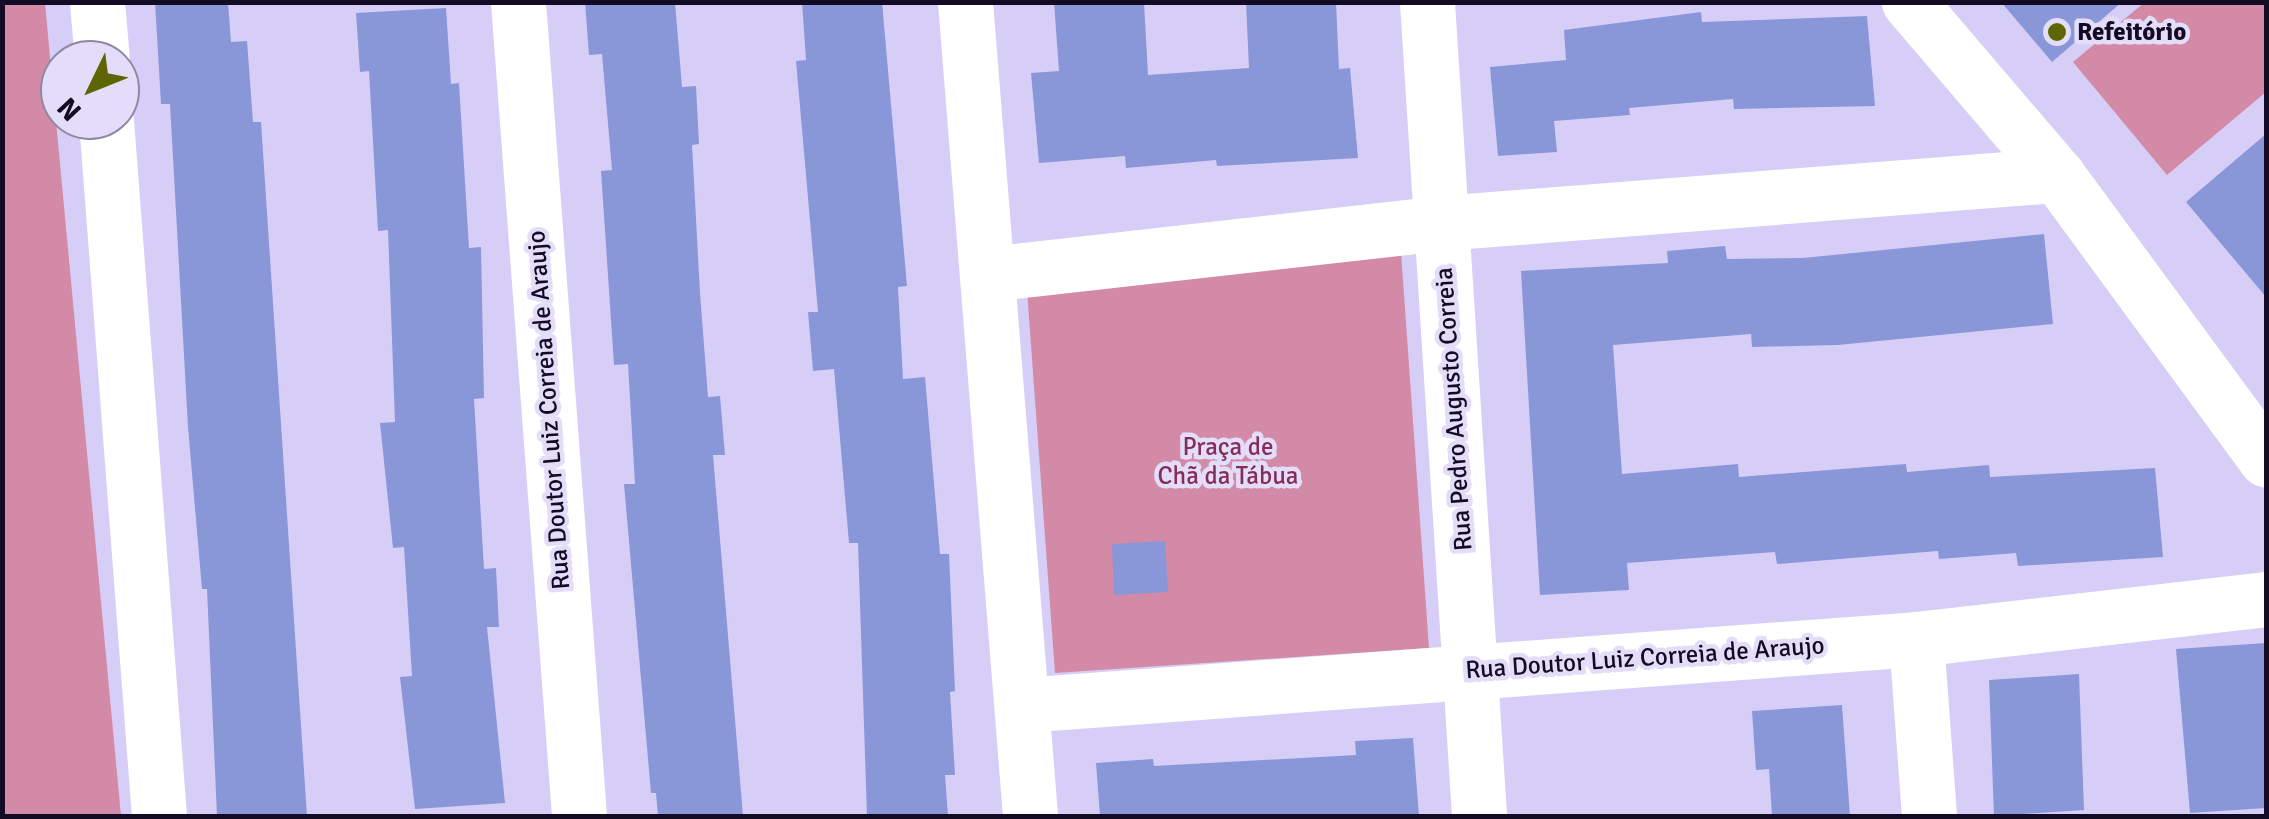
<!DOCTYPE html>
<html>
<head>
<meta charset="utf-8">
<style>
  body { margin:0 }
  #map { position:relative; width:2269px; height:819px; overflow:hidden; background:#d6cef7; font-family:Signika,sans-serif }
  div>[style] { position:absolute }
  .green>* { inset:0; background:#d28aa6 }
  .building>* { inset:0; background:#8997d9 }
  .minor>* { height:55px; margin:-27.5px; padding:0 27.5px; transform-origin:27.5px; border-radius:27.5px; background:#fff }
  .dots>* { width:28px; height:28px; translate:-50% -50%; box-sizing:border-box; border:5px solid #e3ddf9; border-radius:50% }
  span { translate:-50% -50%; white-space:nowrap; text-align:center; line-height:1.15; -webkit-text-stroke:9px #e3ddf9; paint-order:stroke }
  .poi-label { font-size:25px; color:#120b23; font-weight:700 }
  .left { translate:0 -50%; text-align:left }
  .street-label { font-size:25px; color:#120b23 }
  .park-label { font-size:25px; color:#862d57 }
  .frame { position:absolute; inset:0; border:5px solid #120b23; pointer-events:none }
  .north { position:absolute; left:40px; top:40px; width:100px; height:100px; box-sizing:border-box; background:#e3ddf9; border:2px solid #8f89a3; border-radius:50%; rotate:227deg; font-size:28px; font-weight:700; line-height:40px; text-align:center; color:#120b23 }
  .north::after { content:''; display:block; margin:auto; width:35px; height:45px; background:#5e6504; clip-path:polygon(50% 0,100% 100%,50% 72%,0 100%) }
</style>
</head>
<body>
<div id="map">
  <div class="green">
    <div style="clip-path:polygon(2145px 2px,2266px 3px,2266px 92px,2167px 175px,2073px 62px)"></div>
    <div style="clip-path:polygon(2px 3px,45px 3px,121px 816px,3px 816px)"></div>
    <div style="clip-path:polygon(1401px 252px,1429px 648px,1055px 673px,1026px 277px)"></div>
  </div>
  <div class="building">
    <div style="clip-path:polygon(155px 2px,228px 2px,231px 42px,247px 41px,253px 122px,261px 122px,307px 816px,217px 816px,207px 589px,202px 589px,188px 427px,170px 104px,161px 104px)"></div>
    <div style="clip-path:polygon(585px 2px,675px 2px,682px 87px,696px 86px,699px 144px,692px 145px,700px 293px,708px 397px,720px 396px,725px 455px,713px 455px,743px 816px,658px 816px,656px 793px,651px 793px,624px 484px,635px 484px,628px 364px,614px 365px,601px 171px,612px 170px,602px 54px,589px 55px)"></div>
    <div style="clip-path:polygon(802px 2px,882px 2px,907px 286px,898px 287px,903px 379px,925px 377px,940px 554px,949px 554px,955px 691px,950px 692px,955px 775px,945px 775px,948px 816px,867px 816px,858px 543px,849px 543px,834px 369px,813px 371px,808px 312px,818px 312px,796px 61px,806px 60px)"></div>
    <div style="clip-path:polygon(1054px 2px,1144px 2px,1148px 75px,1249px 68px,1246px 2px,1336px 2px,1339px 69px,1350px 68px,1358px 158px,1217px 166px,1216px 160px,1126px 168px,1125px 156px,1039px 163px,1031px 73px,1059px 71px)"></div>
    <div style="clip-path:polygon(2001px 2px,2122px 2px,2052px 62px)"></div>
    <div style="clip-path:polygon(446px 8px,451px 84px,459px 83px,469px 248px,481px 247px,484px 398px,474px 399px,484px 569px,496px 568px,499px 627px,487px 627px,505px 803px,415px 809px,400px 677px,412px 676px,404px 547px,393px 548px,380px 423px,395px 422px,388px 230px,378px 231px,369px 71px,360px 72px,356px 13px)"></div>
    <div style="clip-path:polygon(1701px 12px,1702px 22px,1867px 16px,1875px 106px,1734px 109px,1733px 99px,1629px 108px,1630px 115px,1554px 121px,1557px 152px,1498px 156px,1490px 67px,1566px 60px,1564px 30px)"></div>
    <div style="clip-path:polygon(2266px 134px,2266px 297px,2186px 202px)"></div>
    <div style="clip-path:polygon(2044px 234px,2053px 324px,1838px 345px,1752px 347px,1751px 334px,1613px 345px,1622px 474px,1738px 464px,1739px 477px,1906px 464px,1907px 472px,1989px 465px,1990px 477px,2155px 468px,2163px 557px,2018px 566px,2016px 553px,1939px 559px,1938px 551px,1777px 564px,1775px 552px,1627px 563px,1629px 590px,1540px 595px,1521px 271px,1668px 263px,1667px 251px,1725px 246px,1727px 259px,1803px 258px)"></div>
    <div style="clip-path:polygon(1165px 541px,1168px 592px,1114px 595px,1112px 544px)"></div>
    <div style="clip-path:polygon(2266px 643px,2266px 808px,2190px 813px,2176px 649px)"></div>
    <div style="clip-path:polygon(2079px 674px,2084px 810px,1994px 816px,1989px 680px)"></div>
    <div style="clip-path:polygon(1842px 705px,1850px 816px,1772px 816px,1769px 769px,1756px 770px,1752px 711px)"></div>
    <div style="clip-path:polygon(1413px 738px,1419px 816px,1100px 816px,1096px 763px,1153px 759px,1154px 766px,1356px 755px,1355px 741px)"></div>
  </div>
  <div class="minor">
    <div style="left:97px;top:2px;width:58px;rotate:85.1deg"></div>
    <div style="left:518px;top:2px;width:816px;rotate:85.71deg"></div>
    <div style="left:965px;top:2px;width:817px;rotate:85.43deg"></div>
    <div style="left:1427px;top:2px;width:816px;rotate:86.34deg"></div>
    <div style="left:1909px;top:2px;width:228px;rotate:49.5deg"></div>
    <div style="left:2057px;top:175px;width:353px;rotate:53.7deg"></div>
    <div style="left:106px;top:120px;width:698px;rotate:85.65deg"></div>
    <div style="left:987px;top:274px;width:457px;rotate:-6.4deg"></div>
    <div style="left:1441px;top:223px;width:618px;rotate:-4.46deg"></div>
    <div style="left:1916px;top:639px;width:177px;rotate:85.8deg"></div>
    <div style="left:1022px;top:705px;width:896px;rotate:-4.22deg"></div>
    <div style="left:1916px;top:639px;width:352px;rotate:-6.5deg"></div>
  </div>
  <div class="dots">
    <div style="left:2057px;top:32px;background:#5e6504"></div>
  </div>
  <div class="poi-label">
    <span class="left" style="left:2077px;top:32px">Refeitório</span>
  </div>
  <div class="street-label">
    <span style="left:1454px;top:409px;rotate:-94deg">Rua Pedro Augusto Correia</span>
    <span style="left:549px;top:410px;rotate:-94deg">Rua Doutor Luiz Correia de Araujo</span>
    <span style="left:1645px;top:658px;rotate:-4deg">Rua Doutor Luiz Correia de Araujo</span>
  </div>
  <div class="park-label">
    <span style="left:1228px;top:462px">Praça de<br>Chã da Tábua</span>
  </div>
  <div class="frame"></div>
  <div class="north">N</div>
</div>
</body>
</html>
